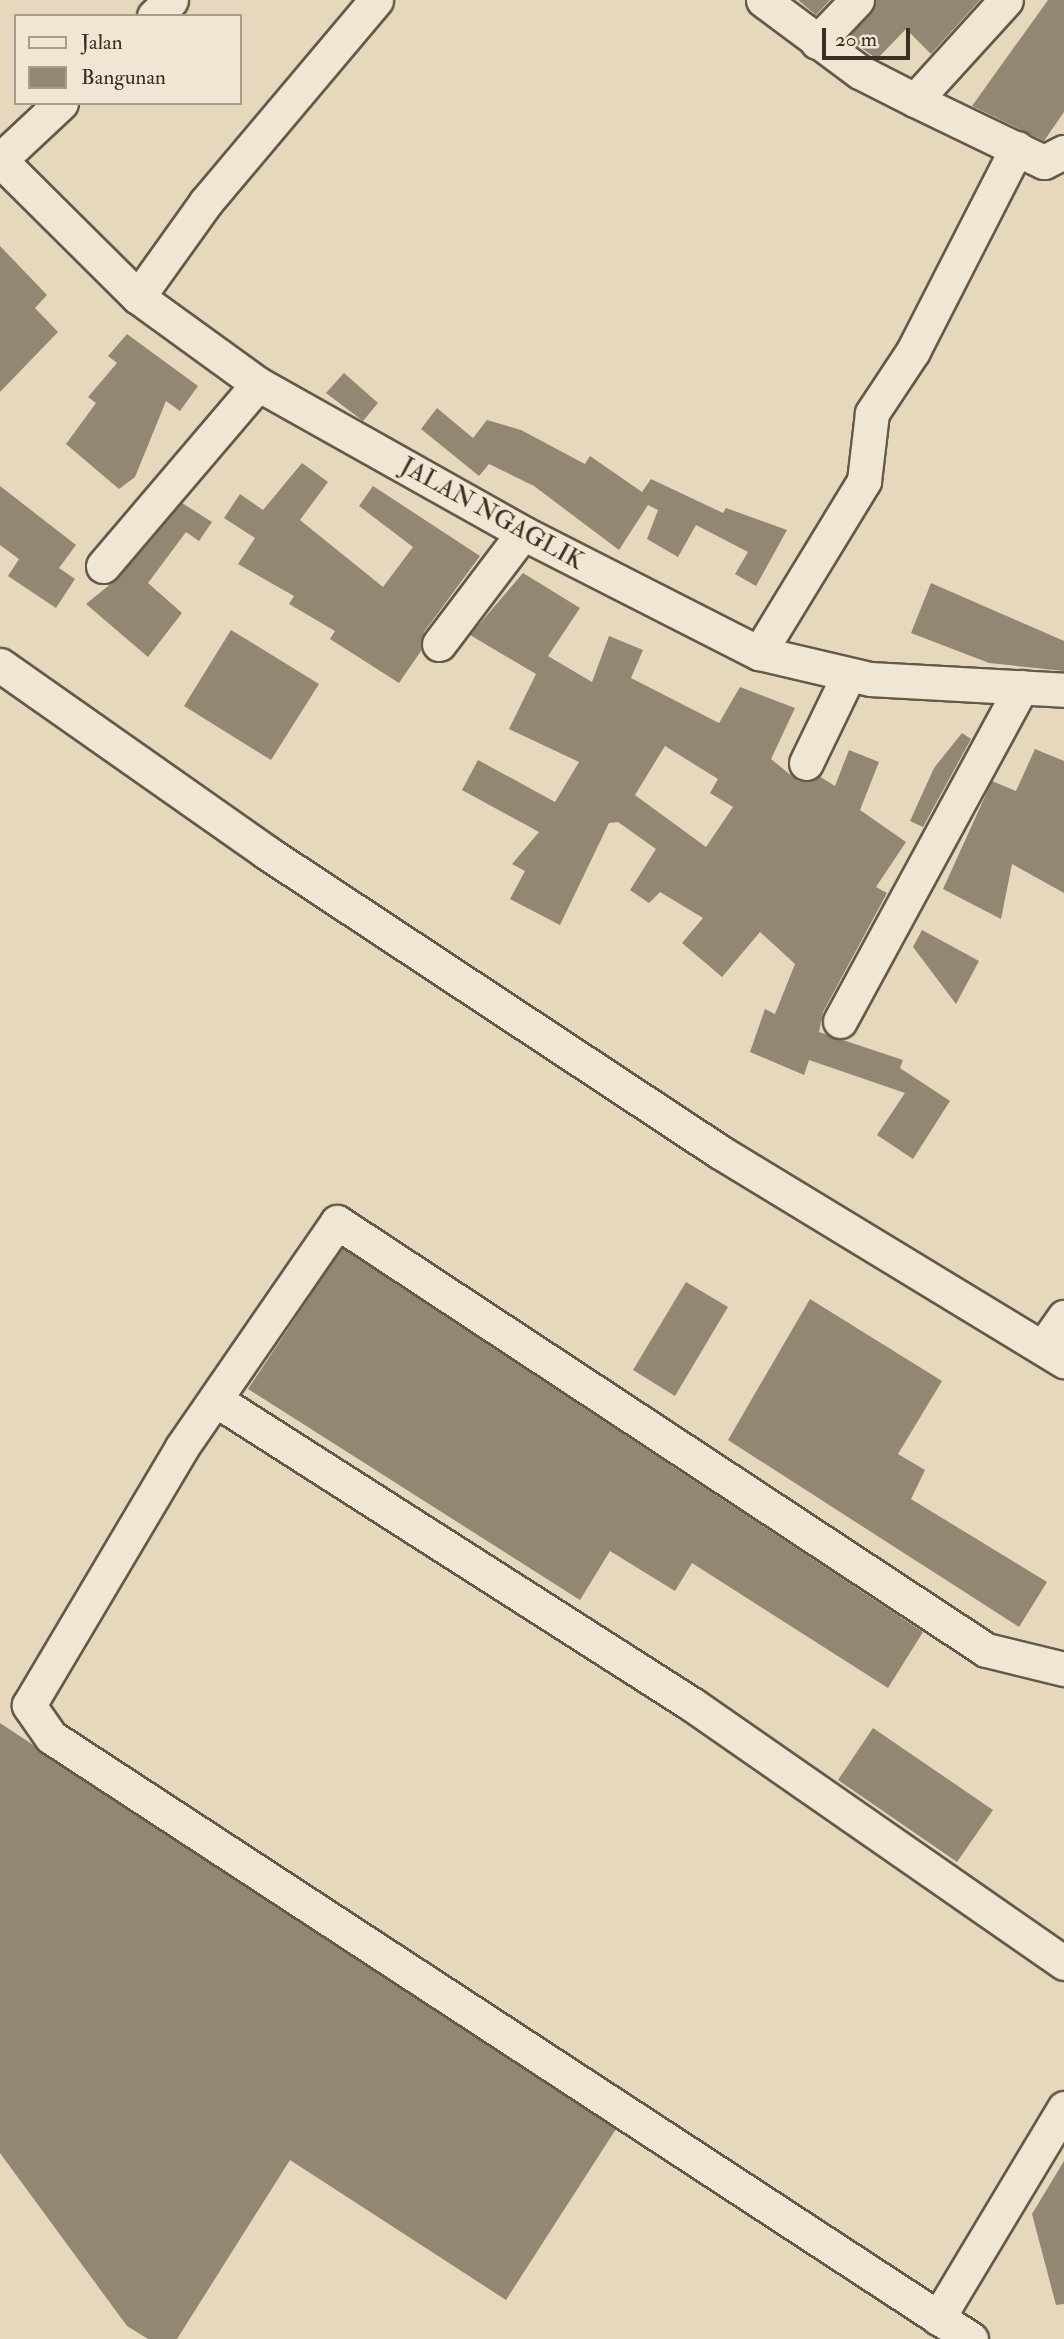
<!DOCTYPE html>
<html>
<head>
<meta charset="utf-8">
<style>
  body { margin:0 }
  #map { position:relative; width:1064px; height:2339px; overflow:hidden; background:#e6d8bc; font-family:"IM FELL Double Pica",serif }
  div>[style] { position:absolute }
  .building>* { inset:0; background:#938773 }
  .roads { filter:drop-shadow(2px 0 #645a49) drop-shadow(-2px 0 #645a49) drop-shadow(0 2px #645a49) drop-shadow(0 -2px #645a49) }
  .minor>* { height:33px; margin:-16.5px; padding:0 16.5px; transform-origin:16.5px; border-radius:16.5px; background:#efe6d3 }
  span { translate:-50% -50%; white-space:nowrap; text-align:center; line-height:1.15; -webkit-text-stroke:5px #efe6d3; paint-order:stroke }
  .street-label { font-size:24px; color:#393023 }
  .legend { position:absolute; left:14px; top:14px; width:228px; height:91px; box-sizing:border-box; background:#efe6d3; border:2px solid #a69d8d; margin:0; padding:9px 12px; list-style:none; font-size:21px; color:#393023 }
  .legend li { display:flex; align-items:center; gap:14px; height:35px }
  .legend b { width:35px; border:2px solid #a69d8d }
  .scale { position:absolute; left:822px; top:28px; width:88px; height:32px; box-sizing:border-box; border:4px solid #393023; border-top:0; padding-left:9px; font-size:21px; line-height:24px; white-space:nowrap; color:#393023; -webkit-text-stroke:5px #efe6d3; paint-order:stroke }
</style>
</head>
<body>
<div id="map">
  <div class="building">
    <div style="clip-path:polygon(798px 0,830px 0,816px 15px)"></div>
    <div style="clip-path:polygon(876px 0,980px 0,931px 54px,906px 29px,877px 59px,847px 38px)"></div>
    <div style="clip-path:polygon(1048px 0,1064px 0,1064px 112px,1044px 141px,972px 106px)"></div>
    <div style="clip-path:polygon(0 246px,47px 295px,35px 308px,58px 332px,0 392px)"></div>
    <div style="clip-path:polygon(127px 334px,198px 386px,180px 411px,166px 401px,135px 477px,119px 489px,66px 444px,96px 403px,88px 397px,117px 363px,108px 356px)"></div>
    <div style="clip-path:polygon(344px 373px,378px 403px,363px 421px,326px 393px)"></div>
    <div style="clip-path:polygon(437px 408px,473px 438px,487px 420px,521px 430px,585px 464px,590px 456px,642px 492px,651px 479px,723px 513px,726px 508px,787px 530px,756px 586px,735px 574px,748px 552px,696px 525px,678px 557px,647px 539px,658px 510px,648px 505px,619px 550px,534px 486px,489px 464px,479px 476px,421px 429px)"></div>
    <div style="clip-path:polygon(302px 463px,328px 482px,300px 520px,383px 587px,413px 547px,359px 506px,373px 486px,480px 556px,424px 632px,421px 651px,399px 683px,330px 639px,335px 631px,289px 604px,294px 596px,238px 564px,255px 538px,224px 518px,240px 494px,263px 510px)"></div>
    <div style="clip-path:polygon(0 486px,76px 545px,59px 568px,75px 579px,56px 608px,8px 576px,19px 559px,0 545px)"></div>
    <div style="clip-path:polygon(182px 503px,212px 522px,199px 541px,186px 532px,148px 583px,182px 613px,148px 657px,86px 604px,118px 578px)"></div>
    <div style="clip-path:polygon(evenodd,523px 573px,580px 608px,548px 656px,592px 682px,609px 636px,643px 650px,631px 678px,719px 723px,740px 687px,795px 708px,771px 759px,798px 781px,819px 776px,835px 786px,849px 750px,879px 762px,860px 810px,906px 842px,876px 887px,887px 893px,823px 1012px,819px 1032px,903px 1060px,900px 1068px,950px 1101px,913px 1159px,877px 1135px,905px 1093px,809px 1060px,804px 1075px,750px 1052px,765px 1009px,775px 1014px,795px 964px,760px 932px,722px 977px,682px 943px,703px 918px,660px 892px,649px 903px,630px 890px,656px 849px,618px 822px,609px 823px,560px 925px,510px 899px,525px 871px,512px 864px,539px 832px,462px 790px,478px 760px,555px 802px,579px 762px,509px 729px,536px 674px,470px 635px,523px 573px,665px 746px,718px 779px,710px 793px,733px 807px,706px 847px,635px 795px,665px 746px)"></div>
    <div style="clip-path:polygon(931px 583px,1064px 641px,1064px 671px,989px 663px,911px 633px)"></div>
    <div style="clip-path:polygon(231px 630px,319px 684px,271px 760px,184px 706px)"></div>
    <div style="clip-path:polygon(962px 733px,971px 739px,923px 827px,910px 821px,934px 768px)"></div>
    <div style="clip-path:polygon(1035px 749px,1064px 761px,1064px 893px,1012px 864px,1001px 919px,943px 889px,992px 781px,1016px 791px)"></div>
    <div style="clip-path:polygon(922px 930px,979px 961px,956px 1004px,913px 947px)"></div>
    <div style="clip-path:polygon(342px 1248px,923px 1632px,888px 1688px,692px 1563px,675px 1591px,610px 1551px,580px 1600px,248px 1389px)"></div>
    <div style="clip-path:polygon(686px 1282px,728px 1307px,675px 1396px,633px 1370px)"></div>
    <div style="clip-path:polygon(810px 1299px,942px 1381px,898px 1454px,925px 1470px,911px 1499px,1047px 1582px,1019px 1627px,728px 1440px)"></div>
    <div style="clip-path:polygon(0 1723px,616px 2129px,506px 2300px,290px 2160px,177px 2339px,148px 2339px,127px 2326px,0 2153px)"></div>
    <div style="clip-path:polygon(873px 1728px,993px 1810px,957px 1862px,838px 1780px)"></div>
    <div style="clip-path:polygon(1064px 2161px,1064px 2304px,1056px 2305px,1032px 2214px)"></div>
  </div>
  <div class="roads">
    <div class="minor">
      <div style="left:763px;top:0;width:121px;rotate:36.6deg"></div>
      <div style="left:860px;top:72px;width:62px;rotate:27deg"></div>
      <div style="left:915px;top:100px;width:143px;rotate:25.7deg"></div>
      <div style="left:1044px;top:162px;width:22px;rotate:-27deg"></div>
      <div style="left:154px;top:16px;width:23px;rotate:-43deg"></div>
      <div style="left:817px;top:42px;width:58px;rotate:-46.4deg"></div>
      <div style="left:915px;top:100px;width:135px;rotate:-47.7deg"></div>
      <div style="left:61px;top:103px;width:83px;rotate:136.9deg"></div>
      <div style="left:0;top:160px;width:194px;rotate:44.8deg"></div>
      <div style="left:138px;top:297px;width:148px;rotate:35.9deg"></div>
      <div style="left:258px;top:384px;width:304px;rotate:29.3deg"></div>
      <div style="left:523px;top:533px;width:265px;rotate:27deg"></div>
      <div style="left:759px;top:653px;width:114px;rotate:13.2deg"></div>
      <div style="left:870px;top:679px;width:194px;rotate:3.2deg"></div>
      <div style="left:138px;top:297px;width:117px;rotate:-54.4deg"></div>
      <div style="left:206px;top:202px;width:264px;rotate:-49.9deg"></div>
      <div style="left:103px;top:566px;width:239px;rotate:-49.6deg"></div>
      <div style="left:439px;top:644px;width:139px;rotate:-52.9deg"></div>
      <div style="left:759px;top:653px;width:202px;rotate:-58.6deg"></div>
      <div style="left:864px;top:481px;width:68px;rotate:-83.3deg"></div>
      <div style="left:872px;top:413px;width:74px;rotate:-56.5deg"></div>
      <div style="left:913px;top:351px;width:228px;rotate:-62.9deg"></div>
      <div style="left:0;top:665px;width:325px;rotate:35.1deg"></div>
      <div style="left:266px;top:852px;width:544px;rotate:33.46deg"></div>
      <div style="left:720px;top:1152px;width:403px;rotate:31.3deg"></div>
      <div style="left:806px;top:763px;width:97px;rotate:-64.2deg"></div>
      <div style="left:840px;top:1021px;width:380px;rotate:-61.5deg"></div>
      <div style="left:1043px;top:1347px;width:37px;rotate:-55deg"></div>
      <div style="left:216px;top:1400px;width:566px;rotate:32.6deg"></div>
      <div style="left:693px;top:1705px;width:452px;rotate:34.8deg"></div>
      <div style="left:938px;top:2318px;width:245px;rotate:-59deg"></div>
      <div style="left:971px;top:2339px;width:1099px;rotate:-146.8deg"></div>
      <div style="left:51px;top:1737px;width:39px;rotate:-125deg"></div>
      <div style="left:29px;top:1705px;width:300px;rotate:-59.3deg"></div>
      <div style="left:182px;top:1447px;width:273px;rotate:-55.4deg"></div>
      <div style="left:337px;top:1222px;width:777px;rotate:33.4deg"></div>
      <div style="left:986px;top:1650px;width:80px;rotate:13.7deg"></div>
    </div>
  </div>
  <div class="street-label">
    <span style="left:492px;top:514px;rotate:29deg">JALAN NGAGLIK</span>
  </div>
  <ul class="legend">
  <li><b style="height:9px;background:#efe6d3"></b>Jalan</li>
  <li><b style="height:19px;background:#938773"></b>Bangunan</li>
  </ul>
  <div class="scale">20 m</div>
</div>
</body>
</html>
